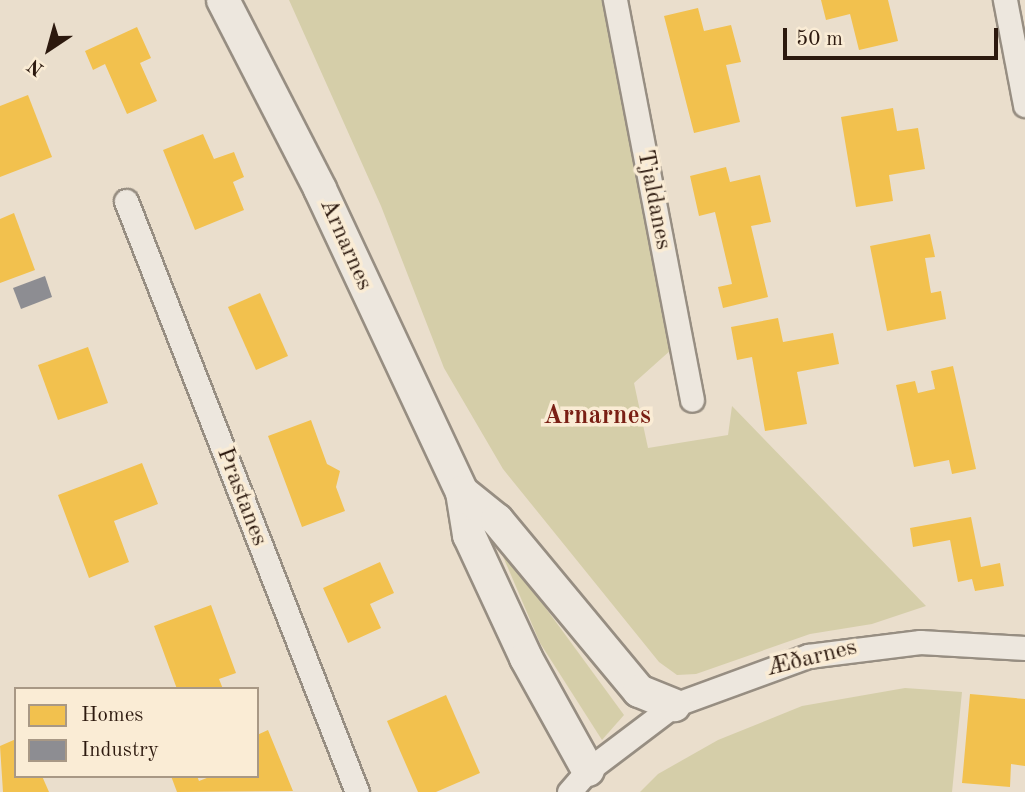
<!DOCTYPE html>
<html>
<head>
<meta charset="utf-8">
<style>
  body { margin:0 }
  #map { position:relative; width:1025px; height:792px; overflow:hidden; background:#eadecc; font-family:"Old Standard TT",serif }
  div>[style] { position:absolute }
  .green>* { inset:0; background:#d5cea9 }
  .homes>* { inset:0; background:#f2c14e }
  .industry>* { inset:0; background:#8d8d92 }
  .roads { filter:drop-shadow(2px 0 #978e82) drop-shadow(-2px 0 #978e82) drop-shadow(0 2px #978e82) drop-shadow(0 -2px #978e82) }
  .street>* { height:23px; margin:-11.5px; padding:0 11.5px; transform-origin:11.5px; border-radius:11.5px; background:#ede7de }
  .secondary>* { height:32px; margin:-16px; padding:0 16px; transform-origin:16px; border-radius:16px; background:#ede7de }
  span { translate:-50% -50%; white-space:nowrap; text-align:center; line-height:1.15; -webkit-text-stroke:7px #faecd5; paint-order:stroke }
  .street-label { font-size:24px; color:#2c190e }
  .neighbourhood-label { font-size:26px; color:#7a1f14; font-weight:700 }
  .legend { position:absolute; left:14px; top:687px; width:245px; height:91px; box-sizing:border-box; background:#faecd5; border:2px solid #a89885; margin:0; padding:9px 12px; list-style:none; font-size:21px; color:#2c190e }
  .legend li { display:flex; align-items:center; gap:14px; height:35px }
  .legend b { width:35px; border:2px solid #a89885 }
  .north { position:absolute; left:14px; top:14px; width:70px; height:70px; -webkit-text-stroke:5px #faecd5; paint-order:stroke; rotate:216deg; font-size:19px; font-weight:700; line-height:28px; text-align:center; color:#2c190e }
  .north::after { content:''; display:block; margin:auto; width:24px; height:32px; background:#2c190e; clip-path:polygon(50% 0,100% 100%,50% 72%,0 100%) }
  .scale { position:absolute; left:783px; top:28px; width:215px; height:32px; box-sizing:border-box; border:4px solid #2c190e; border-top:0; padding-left:9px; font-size:21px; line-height:24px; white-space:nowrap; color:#2c190e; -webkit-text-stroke:5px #faecd5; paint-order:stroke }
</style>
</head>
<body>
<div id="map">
  <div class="green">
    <div style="clip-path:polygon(289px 0,603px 0,672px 349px,634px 383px,648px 448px,728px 435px,732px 406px,926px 606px,872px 624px,810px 634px,696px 674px,677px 675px,659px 662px,503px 469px,444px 368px,381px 206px)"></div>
    <div style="clip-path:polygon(496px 540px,624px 715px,602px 740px,540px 643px)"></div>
    <div style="clip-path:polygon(905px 688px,962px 692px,952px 792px,640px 792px,658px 774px,718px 740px,802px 706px)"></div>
  </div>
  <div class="homes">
    <div style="clip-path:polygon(821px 0,888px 0,898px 41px,859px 50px,850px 14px,826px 20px)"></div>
    <div style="clip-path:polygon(698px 8px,704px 31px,731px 25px,741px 62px,726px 65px,740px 122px,694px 133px,664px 16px)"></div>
    <div style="clip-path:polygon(137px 27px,151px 58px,140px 63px,157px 101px,127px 114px,105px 64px,93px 70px,85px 51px)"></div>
    <div style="clip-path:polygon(28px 95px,52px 157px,0 177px,0 106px)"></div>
    <div style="clip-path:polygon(893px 108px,897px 131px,918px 128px,925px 169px,889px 175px,893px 201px,856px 207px,841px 117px)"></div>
    <div style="clip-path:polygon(203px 134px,214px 159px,234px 152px,244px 177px,233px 182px,244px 210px,195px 230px,163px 150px)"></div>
    <div style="clip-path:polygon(726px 167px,730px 182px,760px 175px,771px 222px,751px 226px,768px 297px,723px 308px,718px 287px,732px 284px,715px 212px,699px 216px,690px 176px)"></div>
    <div style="clip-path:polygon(14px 213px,35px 270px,0 283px,0 219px)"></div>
    <div style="clip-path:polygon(930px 234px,935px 257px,925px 258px,931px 293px,941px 291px,946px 319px,887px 331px,870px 246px)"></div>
    <div style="clip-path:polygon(260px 293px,288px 356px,256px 370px,228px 307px)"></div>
    <div style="clip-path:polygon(778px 318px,783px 342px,833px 333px,839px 364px,797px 372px,807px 424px,765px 431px,752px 357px,737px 360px,731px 327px)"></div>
    <div style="clip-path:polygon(88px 347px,108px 403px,58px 420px,38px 365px)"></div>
    <div style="clip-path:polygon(953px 366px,976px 469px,952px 474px,949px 460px,914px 467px,896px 385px,915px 381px,918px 393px,935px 389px,931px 371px)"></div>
    <div style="clip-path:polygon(311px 420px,327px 464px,340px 471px,336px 487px,345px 511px,302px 527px,268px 436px)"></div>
    <div style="clip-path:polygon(142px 463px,158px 504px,114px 521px,129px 562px,89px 578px,58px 495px)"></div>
    <div style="clip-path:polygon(971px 517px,981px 567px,1000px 563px,1004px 586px,975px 591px,972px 579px,958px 582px,950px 540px,913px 547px,910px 528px)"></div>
    <div style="clip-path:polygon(380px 562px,394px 593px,370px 604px,381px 628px,348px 643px,323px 588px)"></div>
    <div style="clip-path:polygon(211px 605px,236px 673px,219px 679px,223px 689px,177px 689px,154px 626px)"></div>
    <div style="clip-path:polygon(970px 694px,1025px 699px,1025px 766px,1011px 764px,1010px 787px,962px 783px)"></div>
    <div style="clip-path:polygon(446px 695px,480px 773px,436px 792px,418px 792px,387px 721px)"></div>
    <div style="clip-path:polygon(268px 730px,293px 791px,177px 792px,171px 776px,197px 776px,199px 781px,212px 776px,257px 776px,257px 735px)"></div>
    <div style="clip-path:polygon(16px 739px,16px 776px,42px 776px,49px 792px,3px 792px,0 746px)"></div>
  </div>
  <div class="industry">
    <div style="clip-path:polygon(45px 276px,52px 297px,21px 309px,13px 288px)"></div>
  </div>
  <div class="roads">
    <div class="street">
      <div style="left:615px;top:0;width:407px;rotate:79.1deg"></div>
      <div style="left:1005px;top:0;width:107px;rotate:79.2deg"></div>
      <div style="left:126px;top:201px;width:635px;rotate:68.65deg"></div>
      <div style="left:569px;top:792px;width:29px;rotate:-49deg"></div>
      <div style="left:588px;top:770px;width:108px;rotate:-37.1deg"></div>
      <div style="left:674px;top:705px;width:143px;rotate:-20.1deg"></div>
      <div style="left:808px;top:656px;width:113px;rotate:-7.1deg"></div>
      <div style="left:920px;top:642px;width:105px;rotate:3.3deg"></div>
    </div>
    <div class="secondary">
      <div style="left:223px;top:0;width:212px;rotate:62.8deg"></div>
      <div style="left:320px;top:189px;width:335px;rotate:64.9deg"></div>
      <div style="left:462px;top:492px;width:44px;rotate:80.8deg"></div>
      <div style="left:469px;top:535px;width:136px;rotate:65.1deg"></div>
      <div style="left:526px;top:658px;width:128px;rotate:61deg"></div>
      <div style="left:462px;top:492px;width:45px;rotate:38.7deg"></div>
      <div style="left:497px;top:520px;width:222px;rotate:50.3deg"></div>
      <div style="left:639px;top:691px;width:38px;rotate:22deg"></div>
    </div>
  </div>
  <div class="street-label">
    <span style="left:653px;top:200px;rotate:79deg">Tjaldanes</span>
    <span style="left:345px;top:245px;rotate:66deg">Arnarnes</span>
    <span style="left:241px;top:497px;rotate:69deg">Þrastanes</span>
    <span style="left:812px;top:659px;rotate:-14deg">Æðarnes</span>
  </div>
  <div class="neighbourhood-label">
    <span style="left:597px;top:417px">Arnarnes</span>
  </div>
  <ul class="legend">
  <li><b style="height:19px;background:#f2c14e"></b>Homes</li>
  <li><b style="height:19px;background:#8d8d92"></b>Industry</li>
  </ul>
  <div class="north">N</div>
  <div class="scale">50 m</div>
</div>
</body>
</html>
